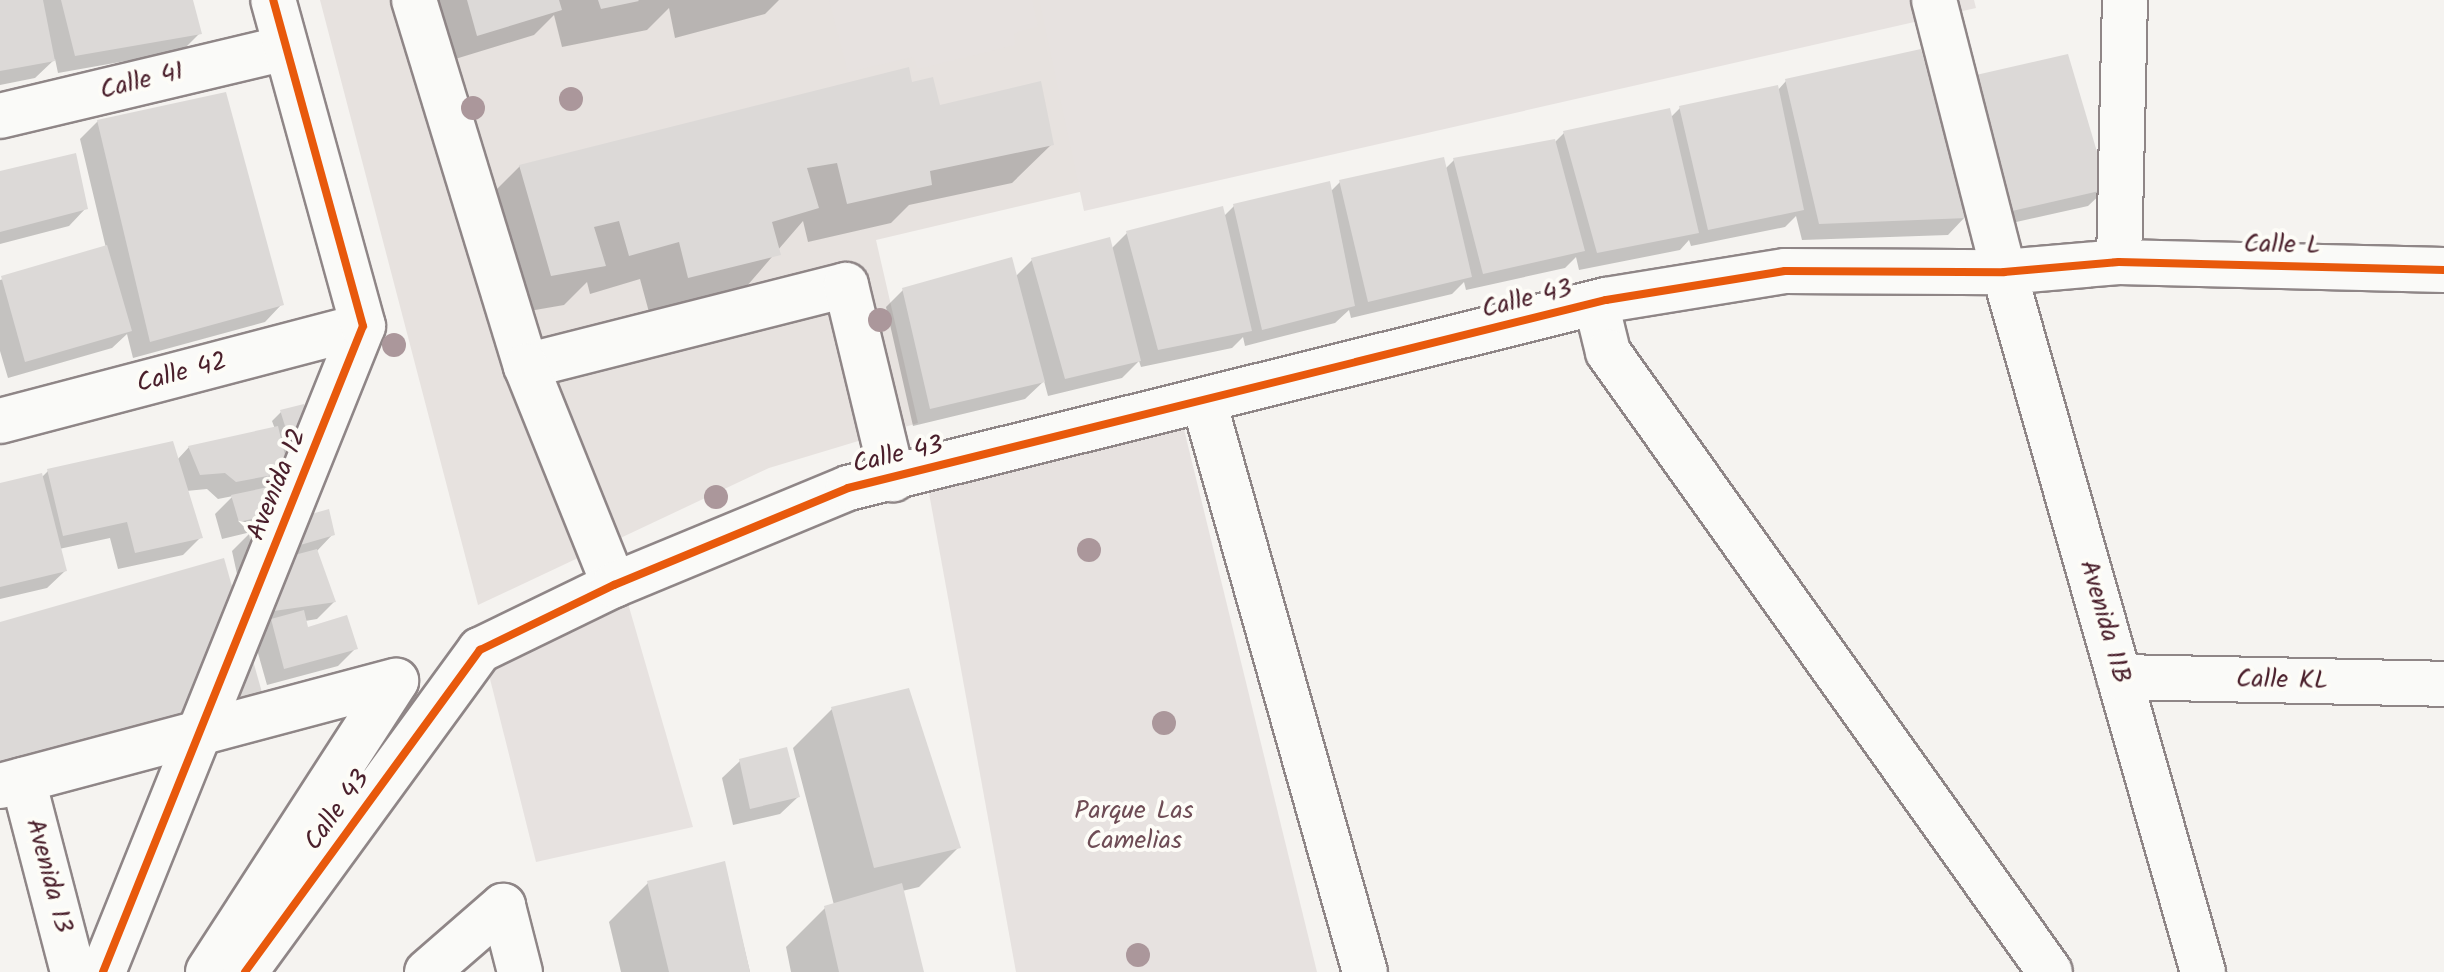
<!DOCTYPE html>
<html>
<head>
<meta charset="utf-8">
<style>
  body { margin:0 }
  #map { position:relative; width:2444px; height:972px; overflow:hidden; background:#f5f3f0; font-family:Kalam,sans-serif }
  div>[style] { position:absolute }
  .built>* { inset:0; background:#e7e2df }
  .green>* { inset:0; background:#e7e2e0 }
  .shadow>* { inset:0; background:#0003 }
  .building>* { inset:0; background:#dcd9d7 }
  .roads { filter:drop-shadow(2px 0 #8f8687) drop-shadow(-2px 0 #8f8687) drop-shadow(0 2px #8f8687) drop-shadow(0 -2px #8f8687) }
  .minor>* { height:44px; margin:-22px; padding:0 22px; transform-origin:22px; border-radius:22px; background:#fafaf8 }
  .cycleway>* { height:8px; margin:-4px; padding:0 4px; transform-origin:4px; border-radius:4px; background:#e8590c }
  .trees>* { width:24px; height:24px; margin:-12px; border-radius:50%; background:#ab979b }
  span { translate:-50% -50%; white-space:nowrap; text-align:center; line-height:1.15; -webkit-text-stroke:8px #fdfcf7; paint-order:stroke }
  .street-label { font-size:26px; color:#4a1f2b }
  .park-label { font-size:26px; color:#6e4c55 }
</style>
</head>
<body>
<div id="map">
  <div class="built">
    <div style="clip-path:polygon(320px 0,1044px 0,1084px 191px,876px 240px,918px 423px,769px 468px,478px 605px)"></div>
  </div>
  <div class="green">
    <div style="clip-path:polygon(829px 0,1032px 0,1038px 27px,1014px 33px,1015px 45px,918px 69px,914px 57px,848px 72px)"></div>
    <div style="clip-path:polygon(1039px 0,1974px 0,1976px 8px,1084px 211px)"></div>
    <div style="clip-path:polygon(1179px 409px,1317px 972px,1016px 972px,925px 471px)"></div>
    <div style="clip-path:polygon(627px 600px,693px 827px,536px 862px,486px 663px)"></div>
  </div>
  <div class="shadow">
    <div style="clip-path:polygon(0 0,191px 0,200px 33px,182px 51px,58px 73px,55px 59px,35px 78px,0 85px)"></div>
    <div style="clip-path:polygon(436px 0,779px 0,765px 14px,675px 38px,669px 8px,647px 30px,562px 47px,554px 15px,534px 35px,452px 60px)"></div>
    <div style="clip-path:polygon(1977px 77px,2106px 189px,2088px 206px,1994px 227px,1959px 94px)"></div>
    <div style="clip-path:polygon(1786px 81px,1965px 217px,1948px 235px,1802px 240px,1796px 216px,1785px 227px,1691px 246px,1689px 240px,1680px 250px,1579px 270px,1576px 257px,1565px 268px,1466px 290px,1464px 282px,1452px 294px,1351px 318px,1349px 310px,1335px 323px,1245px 346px,1243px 337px,1232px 348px,1141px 367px,1139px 361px,1122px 378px,1048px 396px,1044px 381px,1025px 399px,913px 426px,886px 307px,903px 290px,1015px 277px,1032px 260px,1111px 249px,1127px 233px,1224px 216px,1234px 206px,1330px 192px,1340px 182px,1445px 169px,1454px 160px,1554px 143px,1564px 133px,1671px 117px,1680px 108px,1777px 91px)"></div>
    <div style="clip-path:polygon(910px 84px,938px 108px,1052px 144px,1012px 183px,909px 205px,891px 223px,808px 242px,803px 221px,740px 294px,650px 316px,640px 279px,590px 294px,587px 282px,564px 305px,512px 314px,481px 205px,520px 166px)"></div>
    <div style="clip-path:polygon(98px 121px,282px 304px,265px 322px,133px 358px,127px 334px,112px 348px,8px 378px,0 351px,0 280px,106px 248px,80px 139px)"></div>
    <div style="clip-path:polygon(0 173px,86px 208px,69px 226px,0 244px)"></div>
    <div style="clip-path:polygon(evenodd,303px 407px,290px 522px,333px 534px,316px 552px,334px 602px,317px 619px,305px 621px,307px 630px,356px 648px,338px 666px,267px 685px,254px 639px,266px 626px,250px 629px,256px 568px,237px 574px,232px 551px,251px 532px,222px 539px,215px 514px,233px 496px,218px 499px,207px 489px,186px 491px,200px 538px,183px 555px,118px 569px,110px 538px,59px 549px,65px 571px,47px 588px,0 599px,0 485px,41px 478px,48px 471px,177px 460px,189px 447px,275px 429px,272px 421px,281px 412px,303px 407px,288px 470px,292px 484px,269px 489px,288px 470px)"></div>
    <div style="clip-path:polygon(0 624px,261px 695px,0 774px)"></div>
    <div style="clip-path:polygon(832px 709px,958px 848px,919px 887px,902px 891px,922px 972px,791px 972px,786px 947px,825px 908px,834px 905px,793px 748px)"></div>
    <div style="clip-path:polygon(740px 761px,798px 797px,780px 814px,733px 825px,722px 778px)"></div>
    <div style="clip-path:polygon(724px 864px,750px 972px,621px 972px,609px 922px,648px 883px)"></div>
  </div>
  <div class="building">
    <div style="clip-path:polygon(0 0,43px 0,55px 61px,0 71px)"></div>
    <div style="clip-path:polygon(61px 0,193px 0,202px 34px,75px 56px)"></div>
    <div style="clip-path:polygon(467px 0,559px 0,562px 10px,477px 36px)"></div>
    <div style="clip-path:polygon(598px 0,638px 0,639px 1px,601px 9px)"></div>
    <div style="clip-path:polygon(1921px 49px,1967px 218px,1819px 224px,1785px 79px)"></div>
    <div style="clip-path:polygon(2068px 54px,2108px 189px,2012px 211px,1976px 75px)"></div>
    <div style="clip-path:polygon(909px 67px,912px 82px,933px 77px,940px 105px,1041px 81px,1054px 145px,930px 171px,932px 185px,847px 204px,837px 163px,807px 168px,819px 208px,772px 222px,781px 255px,688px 278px,679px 242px,629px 256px,619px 221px,594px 227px,606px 266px,551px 276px,519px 165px)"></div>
    <div style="clip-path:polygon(1778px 85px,1804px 210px,1708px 230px,1679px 106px)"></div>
    <div style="clip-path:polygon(226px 92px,284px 305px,150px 342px,97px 120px)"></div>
    <div style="clip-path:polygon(1670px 108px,1699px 233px,1597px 253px,1563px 131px)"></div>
    <div style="clip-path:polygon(1555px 139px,1585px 251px,1483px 274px,1453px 158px)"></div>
    <div style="clip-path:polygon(76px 153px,88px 209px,0 232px,0 171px)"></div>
    <div style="clip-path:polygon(1444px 157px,1472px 277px,1368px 302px,1339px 180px)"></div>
    <div style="clip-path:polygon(1330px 181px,1355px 306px,1262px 330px,1233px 204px)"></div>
    <div style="clip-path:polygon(1223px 206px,1252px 331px,1158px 350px,1126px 231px)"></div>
    <div style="clip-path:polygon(1110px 237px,1141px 361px,1065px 379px,1031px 258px)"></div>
    <div style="clip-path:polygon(107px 245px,132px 331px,25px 362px,1px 276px)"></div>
    <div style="clip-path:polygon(1012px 257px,1045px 382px,930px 409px,902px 288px)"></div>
    <div style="clip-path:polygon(304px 404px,324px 472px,301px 477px,280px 410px)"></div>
    <div style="clip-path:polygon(278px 426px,289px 472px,236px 482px,225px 473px,200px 475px,188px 446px)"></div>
    <div style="clip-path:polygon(173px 441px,203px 538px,135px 553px,127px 522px,63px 536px,47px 469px)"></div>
    <div style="clip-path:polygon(42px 473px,67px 571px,0 587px,0 483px)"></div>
    <div style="clip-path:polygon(301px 480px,309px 506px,239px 522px,231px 495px)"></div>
    <div style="clip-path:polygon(329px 509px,335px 535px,255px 558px,248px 532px)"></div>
    <div style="clip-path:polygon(317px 549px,336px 602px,267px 612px,257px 565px)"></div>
    <div style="clip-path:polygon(224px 558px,263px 696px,0 761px,0 622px)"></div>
    <div style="clip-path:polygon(304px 610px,308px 627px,347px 615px,358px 649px,284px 669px,271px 619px)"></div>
    <div style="clip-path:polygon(909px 688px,961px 848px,874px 868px,831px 707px)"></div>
    <div style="clip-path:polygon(787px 747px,800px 797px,750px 809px,739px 759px)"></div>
    <div style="clip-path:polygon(725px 861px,750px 972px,669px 972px,647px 881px)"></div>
    <div style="clip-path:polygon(902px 883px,924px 972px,839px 972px,824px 906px)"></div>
  </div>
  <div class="roads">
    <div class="minor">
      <div style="left:414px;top:0;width:383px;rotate:73deg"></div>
      <div style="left:526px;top:366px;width:330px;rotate:-14.2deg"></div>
      <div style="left:846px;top:285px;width:200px;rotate:76.4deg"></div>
      <div style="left:1934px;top:0;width:281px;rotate:75.6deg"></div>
      <div style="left:2004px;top:272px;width:728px;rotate:74.13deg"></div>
      <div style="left:0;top:116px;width:293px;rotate:-13.4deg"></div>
      <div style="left:2119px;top:262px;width:262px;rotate:-88.7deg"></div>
      <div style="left:1596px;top:303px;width:50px;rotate:76.2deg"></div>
      <div style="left:1608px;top:352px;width:761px;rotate:54.51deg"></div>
      <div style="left:526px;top:366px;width:236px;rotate:68.1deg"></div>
      <div style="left:1204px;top:402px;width:592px;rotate:74.23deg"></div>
      <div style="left:0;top:421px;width:375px;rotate:-14.7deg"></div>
      <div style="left:2119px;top:677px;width:325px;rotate:1.2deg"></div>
      <div style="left:23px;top:780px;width:198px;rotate:75.4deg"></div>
      <div style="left:0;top:786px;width:410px;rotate:-14.9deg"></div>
      <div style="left:396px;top:681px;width:346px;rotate:122.9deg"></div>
      <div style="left:103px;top:972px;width:696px;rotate:-68.08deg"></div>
      <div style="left:363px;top:326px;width:338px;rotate:-105.4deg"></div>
      <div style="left:245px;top:972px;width:399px;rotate:-53.9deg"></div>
      <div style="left:480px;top:650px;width:149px;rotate:-25.9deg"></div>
      <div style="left:614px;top:585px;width:253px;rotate:-22.5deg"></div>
      <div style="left:848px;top:488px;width:781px;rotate:-13.93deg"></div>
      <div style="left:1606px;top:300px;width:181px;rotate:-9.2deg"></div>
      <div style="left:1785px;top:271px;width:219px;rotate:0.3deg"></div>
      <div style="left:2004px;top:272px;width:115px;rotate:-5deg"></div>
      <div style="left:2119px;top:262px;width:325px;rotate:1.4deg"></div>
      <div style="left:427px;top:972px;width:101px;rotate:-41deg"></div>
      <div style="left:503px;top:906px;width:68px;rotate:75.6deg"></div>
    </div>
  </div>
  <div class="cycleway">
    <div style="left:103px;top:972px;width:696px;rotate:-68.08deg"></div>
    <div style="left:363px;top:326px;width:338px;rotate:-105.4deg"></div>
    <div style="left:245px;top:972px;width:399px;rotate:-53.9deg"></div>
    <div style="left:480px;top:650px;width:149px;rotate:-25.9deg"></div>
    <div style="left:614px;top:585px;width:253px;rotate:-22.5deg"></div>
    <div style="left:848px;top:488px;width:781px;rotate:-13.93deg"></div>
    <div style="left:1606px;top:300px;width:181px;rotate:-9.2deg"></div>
    <div style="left:1785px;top:271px;width:219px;rotate:0.3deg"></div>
    <div style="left:2004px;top:272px;width:115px;rotate:-5deg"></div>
    <div style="left:2119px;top:262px;width:325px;rotate:1.4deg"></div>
  </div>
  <div class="trees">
    <div style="left:571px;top:99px"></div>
    <div style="left:473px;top:108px"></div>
    <div style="left:880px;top:320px"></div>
    <div style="left:394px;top:345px"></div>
    <div style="left:716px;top:497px"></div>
    <div style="left:1089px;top:550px"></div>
    <div style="left:1164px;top:723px"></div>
    <div style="left:1138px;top:955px"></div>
  </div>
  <div class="street-label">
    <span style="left:142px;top:82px;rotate:-14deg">Calle 41</span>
    <span style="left:2282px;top:246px;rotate:1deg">Calle L</span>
    <span style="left:1527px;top:300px;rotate:-14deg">Calle 43</span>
    <span style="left:182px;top:374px;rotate:-15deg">Calle 42</span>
    <span style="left:898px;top:456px;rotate:-13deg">Calle 43</span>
    <span style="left:278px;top:485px;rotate:-68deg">Avenida 12</span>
    <span style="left:2104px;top:622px;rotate:74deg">Avenida 11B</span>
    <span style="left:2282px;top:681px;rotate:1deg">Calle KL</span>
    <span style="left:338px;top:811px;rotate:-54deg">Calle 43</span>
    <span style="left:48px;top:876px;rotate:75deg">Avenida 13</span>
  </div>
  <div class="park-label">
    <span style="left:1134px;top:827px">Parque Las<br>Camelias</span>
  </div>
</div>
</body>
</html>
